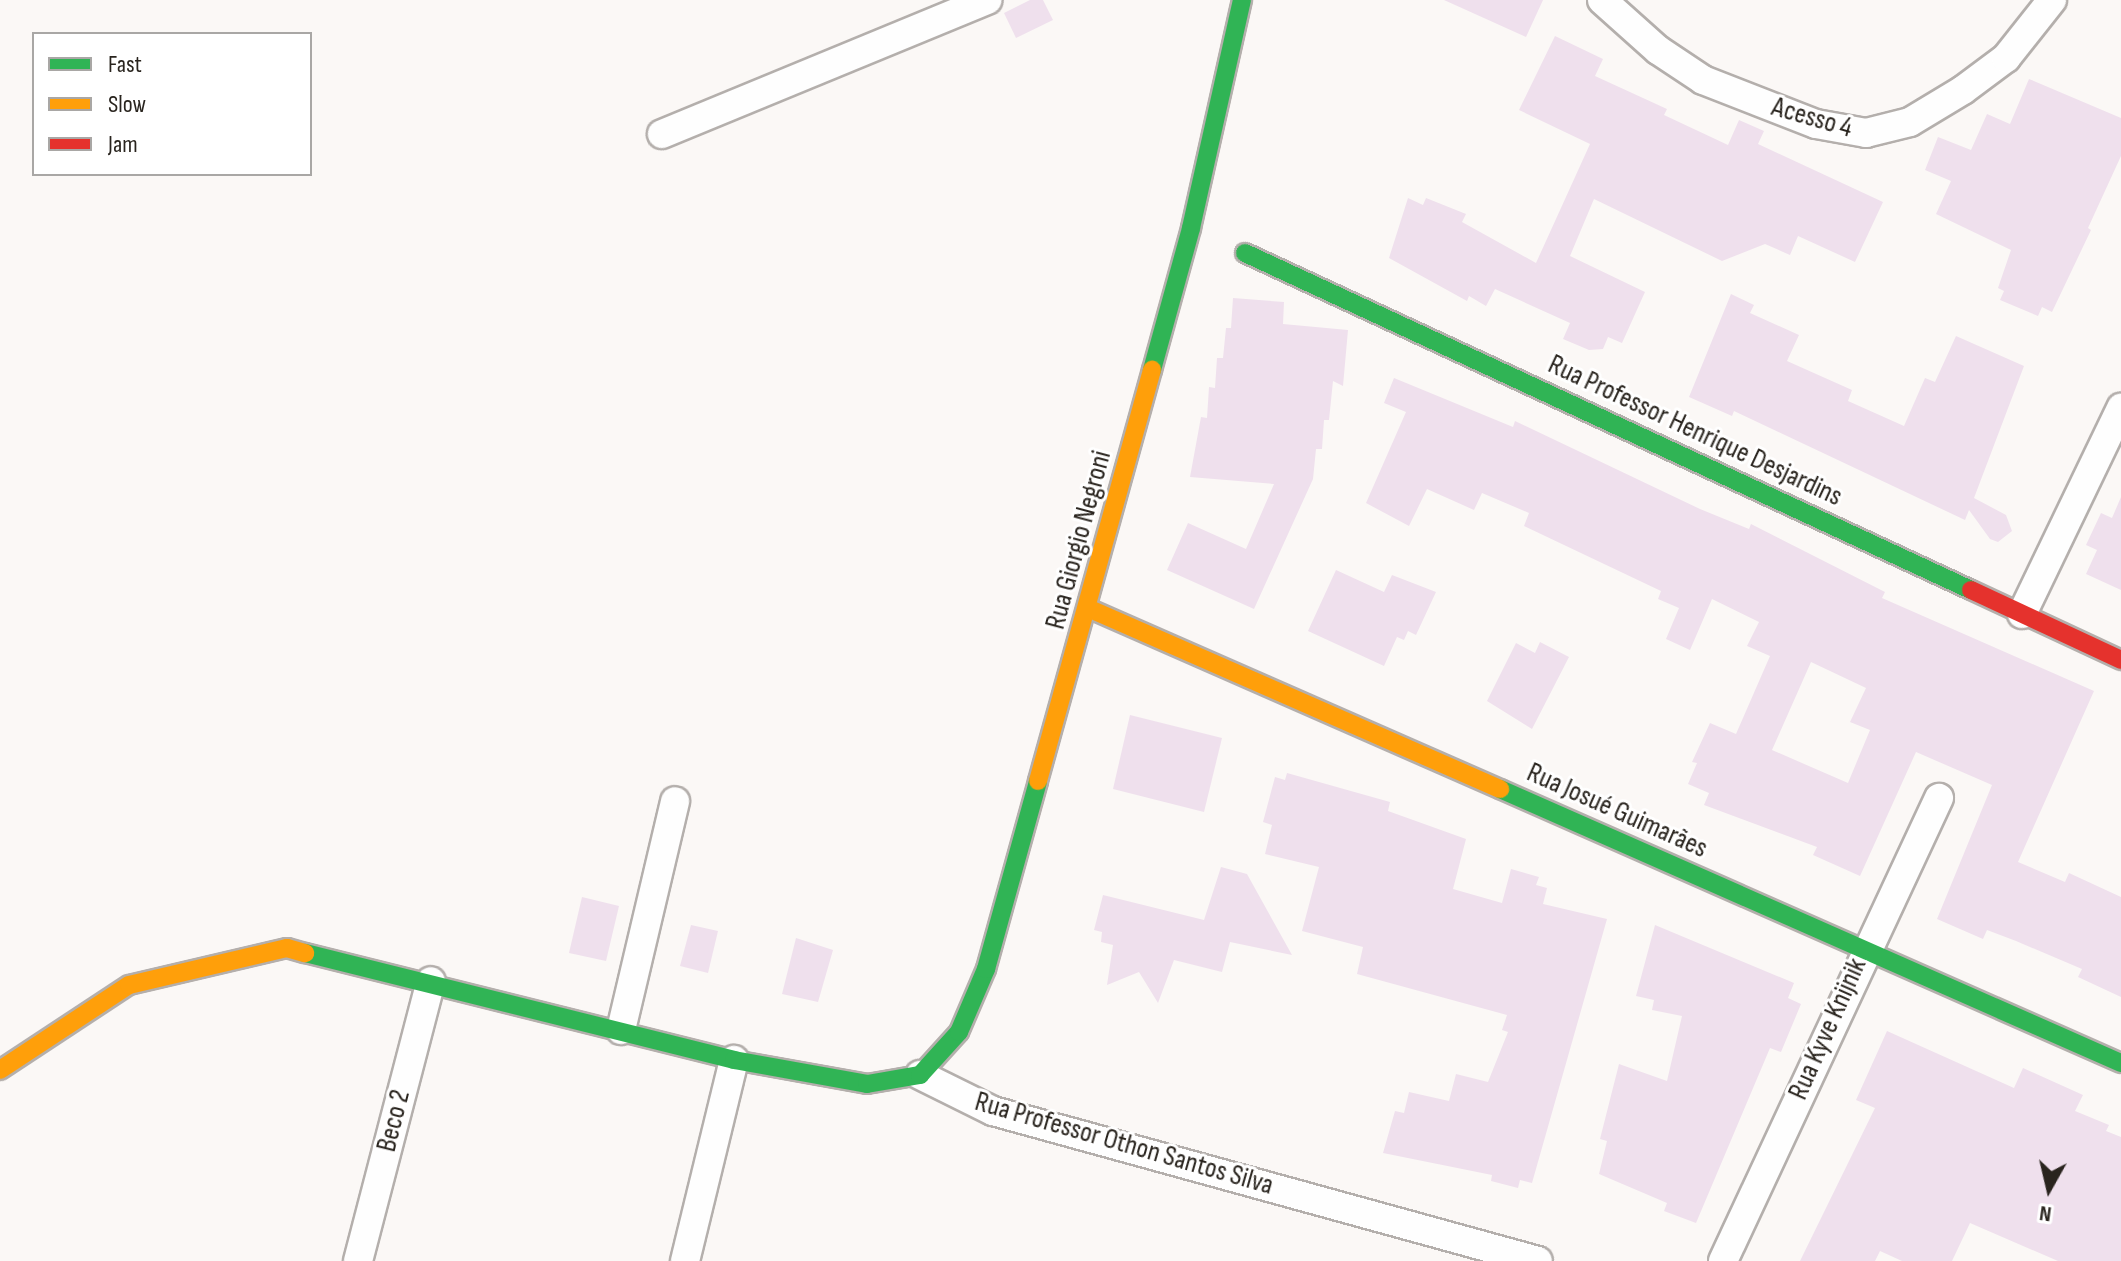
<!DOCTYPE html>
<html>
<head>
<meta charset="utf-8">
<style>
  body { margin:0 }
  #map { position:relative; width:2121px; height:1261px; overflow:hidden; background:#fbf8f6; font-family:"Sofia Sans Condensed",sans-serif }
  div>[style] { position:absolute }
  .building>* { inset:0; background:#efe0ed }
  .roads { filter:drop-shadow(2px 0 #b4afac) drop-shadow(-2px 0 #b4afac) drop-shadow(0 2px #b4afac) drop-shadow(0 -2px #b4afac) }
  .street>* { height:28px; margin:-14px; padding:0 14px; transform-origin:14px; border-radius:14px; background:#fefefe }
  .fast>* { height:18px; margin:-9px; padding:0 9px; transform-origin:9px; border-radius:9px; background:#30b455 }
  .slow>* { height:18px; margin:-9px; padding:0 9px; transform-origin:9px; border-radius:9px; background:#ff9f0a }
  .jam>* { height:18px; margin:-9px; padding:0 9px; transform-origin:9px; border-radius:9px; background:#e5322d }
  span { translate:-50% -50%; white-space:nowrap; text-align:center; line-height:1.15; -webkit-text-stroke:6px #fff; paint-order:stroke }
  .street-label { font-size:28px; color:#29241e }
  .legend { position:absolute; left:32px; top:32px; width:280px; height:144px; box-sizing:border-box; background:#fff; border:2px solid #a9a7a5; margin:0; padding:10px 14px; list-style:none; font-size:24px; color:#29241e }
  .legend li { display:flex; align-items:center; gap:16px; height:40px }
  .legend b { width:40px; border:2px solid #a9a7a5 }
  .north { position:absolute; left:2009px; top:1149px; width:80px; height:80px; -webkit-text-stroke:6px #fff; paint-order:stroke; rotate:188deg; font-size:22px; font-weight:700; line-height:32px; text-align:center; color:#29241e }
  .north::after { content:''; display:block; margin:auto; width:28px; height:36px; background:#29241e; clip-path:polygon(50% 0,100% 100%,50% 72%,0 100%) }
</style>
</head>
<body>
<div id="map">
  <div class="building">
    <div style="clip-path:polygon(1030px 0,1043px 0,1053px 20px,1016px 38px,1004px 13px)"></div>
    <div style="clip-path:polygon(1444px 0,1543px 0,1526px 37px)"></div>
    <div style="clip-path:polygon(1555px 36px,1603px 59px,1595px 76px,1667px 109px,1664px 115px,1728px 145px,1739px 120px,1764px 131px,1758px 144px,1883px 202px,1855px 262px,1798px 236px,1790px 255px,1765px 244px,1722px 261px,1594px 199px,1570px 256px,1645px 292px,1622px 343px,1608px 337px,1603px 349px,1589px 350px,1563px 339px,1570px 323px,1495px 289px,1486px 306px,1469px 296px,1467px 301px,1389px 258px,1408px 198px,1423px 205px,1426px 198px,1466px 214px,1462px 222px,1536px 263px,1590px 144px,1519px 110px)"></div>
    <div style="clip-path:polygon(2029px 79px,2121px 118px,2121px 156px,2088px 228px,2091px 230px,2052px 312px,2042px 307px,2038px 316px,2000px 300px,2004px 291px,1998px 288px,2011px 250px,1936px 214px,1951px 181px,1925px 170px,1938px 137px,1971px 150px,1987px 114px,2010px 124px)"></div>
    <div style="clip-path:polygon(1731px 294px,1754px 305px,1750px 313px,1799px 335px,1787px 361px,1852px 390px,1848px 401px,1904px 426px,1925px 378px,1935px 382px,1956px 336px,2024px 366px,1974px 498px,2006px 515px,2012px 531px,1998px 542px,1990px 539px,1969px 510px,1965px 520px,1734px 411px,1732px 416px,1689px 397px)"></div>
    <div style="clip-path:polygon(1233px 298px,1284px 302px,1283px 324px,1348px 330px,1343px 386px,1333px 381px,1329px 420px,1324px 420px,1322px 449px,1316px 449px,1313px 479px,1254px 609px,1167px 570px,1188px 523px,1246px 549px,1274px 484px,1190px 477px,1201px 417px,1207px 418px,1209px 387px,1215px 388px,1217px 358px,1223px 358px,1226px 328px,1231px 328px)"></div>
    <div style="clip-path:polygon(evenodd,1394px 378px,1513px 427px,1515px 421px,1700px 509px,1749px 529px,1751px 524px,1885px 592px,1882px 598px,2094px 691px,2018px 862px,2065px 882px,2069px 873px,2121px 897px,2121px 997px,2078px 977px,2082px 969px,2016px 941px,1987px 930px,1983px 939px,1937px 919px,1992px 785px,1916px 752px,1860px 876px,1813px 855px,1817px 847px,1704px 805px,1709px 793px,1688px 784px,1697px 763px,1692px 762px,1710px 723px,1736px 734px,1770px 656px,1747px 646px,1759px 622px,1712px 599px,1690px 650px,1666px 639px,1679px 608px,1658px 599px,1661px 591px,1524px 526px,1529px 513px,1482px 493px,1474px 510px,1427px 489px,1409px 526px,1366px 503px,1406px 412px,1384px 403px,1394px 378px,1811px 662px,1866px 688px,1850px 722px,1870px 730px,1848px 783px,1772px 750px,1811px 662px)"></div>
    <div style="clip-path:polygon(2121px 497px,2121px 590px,2086px 574px,2097px 550px,2086px 545px,2101px 513px,2112px 518px)"></div>
    <div style="clip-path:polygon(1336px 570px,1384px 592px,1392px 575px,1436px 592px,1416px 635px,1408px 631px,1404px 640px,1397px 637px,1384px 666px,1308px 631px)"></div>
    <div style="clip-path:polygon(1540px 642px,1569px 657px,1532px 729px,1487px 701px,1516px 643px,1535px 653px)"></div>
    <div style="clip-path:polygon(1130px 715px,1222px 738px,1204px 812px,1113px 789px)"></div>
    <div style="clip-path:polygon(1287px 773px,1390px 802px,1388px 811px,1466px 839px,1453px 889px,1502px 903px,1511px 869px,1539px 877px,1536px 885px,1547px 888px,1543px 904px,1607px 919px,1532px 1183px,1520px 1180px,1518px 1188px,1491px 1181px,1492px 1175px,1383px 1153px,1395px 1111px,1404px 1113px,1409px 1092px,1449px 1101px,1456px 1074px,1488px 1082px,1508px 1032px,1502px 1030px,1507px 1015px,1357px 974px,1363px 947px,1302px 931px,1319px 867px,1265px 854px,1272px 825px,1263px 822px,1275px 777px,1285px 780px)"></div>
    <div style="clip-path:polygon(1221px 867px,1247px 874px,1292px 955px,1230px 942px,1222px 972px,1174px 960px,1158px 1003px,1139px 972px,1107px 985px,1113px 945px,1101px 942px,1102px 932px,1094px 930px,1103px 895px,1204px 920px)"></div>
    <div style="clip-path:polygon(582px 897px,619px 906px,606px 961px,569px 953px)"></div>
    <div style="clip-path:polygon(691px 925px,718px 931px,708px 973px,680px 966px)"></div>
    <div style="clip-path:polygon(1655px 925px,1794px 983px,1788px 998px,1801px 1004px,1781px 1052px,1770px 1048px,1696px 1223px,1664px 1211px,1667px 1203px,1599px 1174px,1607px 1141px,1600px 1139px,1619px 1064px,1667px 1081px,1682px 1016px,1652px 1010px,1654px 1000px,1636px 996px)"></div>
    <div style="clip-path:polygon(796px 938px,833px 950px,818px 1002px,782px 994px)"></div>
    <div style="clip-path:polygon(1887px 1031px,2014px 1088px,2023px 1068px,2083px 1095px,2075px 1111px,2109px 1125px,2106px 1131px,2121px 1137px,2121px 1261px,2058px 1261px,1970px 1223px,1952px 1261px,1902px 1261px,1880px 1251px,1875px 1261px,1800px 1261px,1875px 1108px,1856px 1100px)"></div>
  </div>
  <div class="roads">
    <div class="street">
      <div style="left:1602px;top:0;width:75px;rotate:41.8deg"></div>
      <div style="left:1658px;top:50px;width:54px;rotate:33.7deg"></div>
      <div style="left:1703px;top:80px;width:121px;rotate:21.3deg"></div>
      <div style="left:1816px;top:124px;width:51px;rotate:10.2deg"></div>
      <div style="left:1866px;top:133px;width:45px;rotate:-14deg"></div>
      <div style="left:1910px;top:122px;width:62px;rotate:-31.1deg"></div>
      <div style="left:1963px;top:90px;width:54px;rotate:-36.7deg"></div>
      <div style="left:2006px;top:58px;width:74px;rotate:-51.6deg"></div>
      <div style="left:662px;top:134px;width:352px;rotate:-22.4deg"></div>
      <div style="left:2022px;top:614px;width:229px;rotate:-64.3deg"></div>
      <div style="left:621px;top:1030px;width:235px;rotate:-76.7deg"></div>
      <div style="left:920px;top:1075px;width:81px;rotate:26.3deg"></div>
      <div style="left:993px;top:1111px;width:565px;rotate:15.39deg"></div>
      <div style="left:358px;top:1261px;width:289px;rotate:-75.4deg"></div>
      <div style="left:685px;top:1261px;width:207px;rotate:-76.3deg"></div>
      <div style="left:1723px;top:1261px;width:511px;rotate:-64.99deg"></div>
    </div>
    <div class="fast">
      <div style="left:1245px;top:253px;width:800px;rotate:24.9deg"></div>
      <div style="left:1152px;top:370px;width:147px;rotate:-74.6deg"></div>
      <div style="left:1191px;top:228px;width:234px;rotate:-77.4deg"></div>
      <div style="left:1500px;top:789px;width:679px;rotate:23.81deg"></div>
      <div style="left:305px;top:953px;width:442px;rotate:14deg"></div>
      <div style="left:734px;top:1060px;width:135px;rotate:10.2deg"></div>
      <div style="left:867px;top:1084px;width:54px;rotate:-9.6deg"></div>
      <div style="left:920px;top:1075px;width:58px;rotate:-47.8deg"></div>
      <div style="left:959px;top:1032px;width:69px;rotate:-66.8deg"></div>
      <div style="left:986px;top:969px;width:195px;rotate:-74.5deg"></div>
    </div>
    <div class="slow">
      <div style="left:1090px;top:609px;width:448px;rotate:23.7deg"></div>
      <div style="left:1038px;top:781px;width:427px;rotate:-74.5deg"></div>
      <div style="left:0;top:1070px;width:154px;rotate:-33.4deg"></div>
      <div style="left:129px;top:985px;width:162px;rotate:-13.2deg"></div>
      <div style="left:287px;top:948px;width:19px;rotate:16deg"></div>
    </div>
    <div class="jam">
      <div style="left:1971px;top:590px;width:166px;rotate:25deg"></div>
    </div>
  </div>
  <div class="street-label">
    <span style="left:1812px;top:118px;rotate:16deg">Acesso 4</span>
    <span style="left:1695px;top:431px;rotate:25deg">Rua Professor Henrique Desjardins</span>
    <span style="left:1079px;top:540px;rotate:-75deg">Rua Giorgio Negroni</span>
    <span style="left:1617px;top:811px;rotate:24deg">Rua Josué Guimarães</span>
    <span style="left:1828px;top:1029px;rotate:-66deg">Rua Kyve Knijnik</span>
    <span style="left:394px;top:1121px;rotate:-76deg">Beco 2</span>
    <span style="left:1124px;top:1144px;rotate:16deg">Rua Professor Othon Santos Silva</span>
  </div>
  <ul class="legend">
  <li><b style="height:10px;background:#30b455"></b>Fast</li>
  <li><b style="height:10px;background:#ff9f0a"></b>Slow</li>
  <li><b style="height:10px;background:#e5322d"></b>Jam</li>
  </ul>
  <div class="north">N</div>
</div>
</body>
</html>
